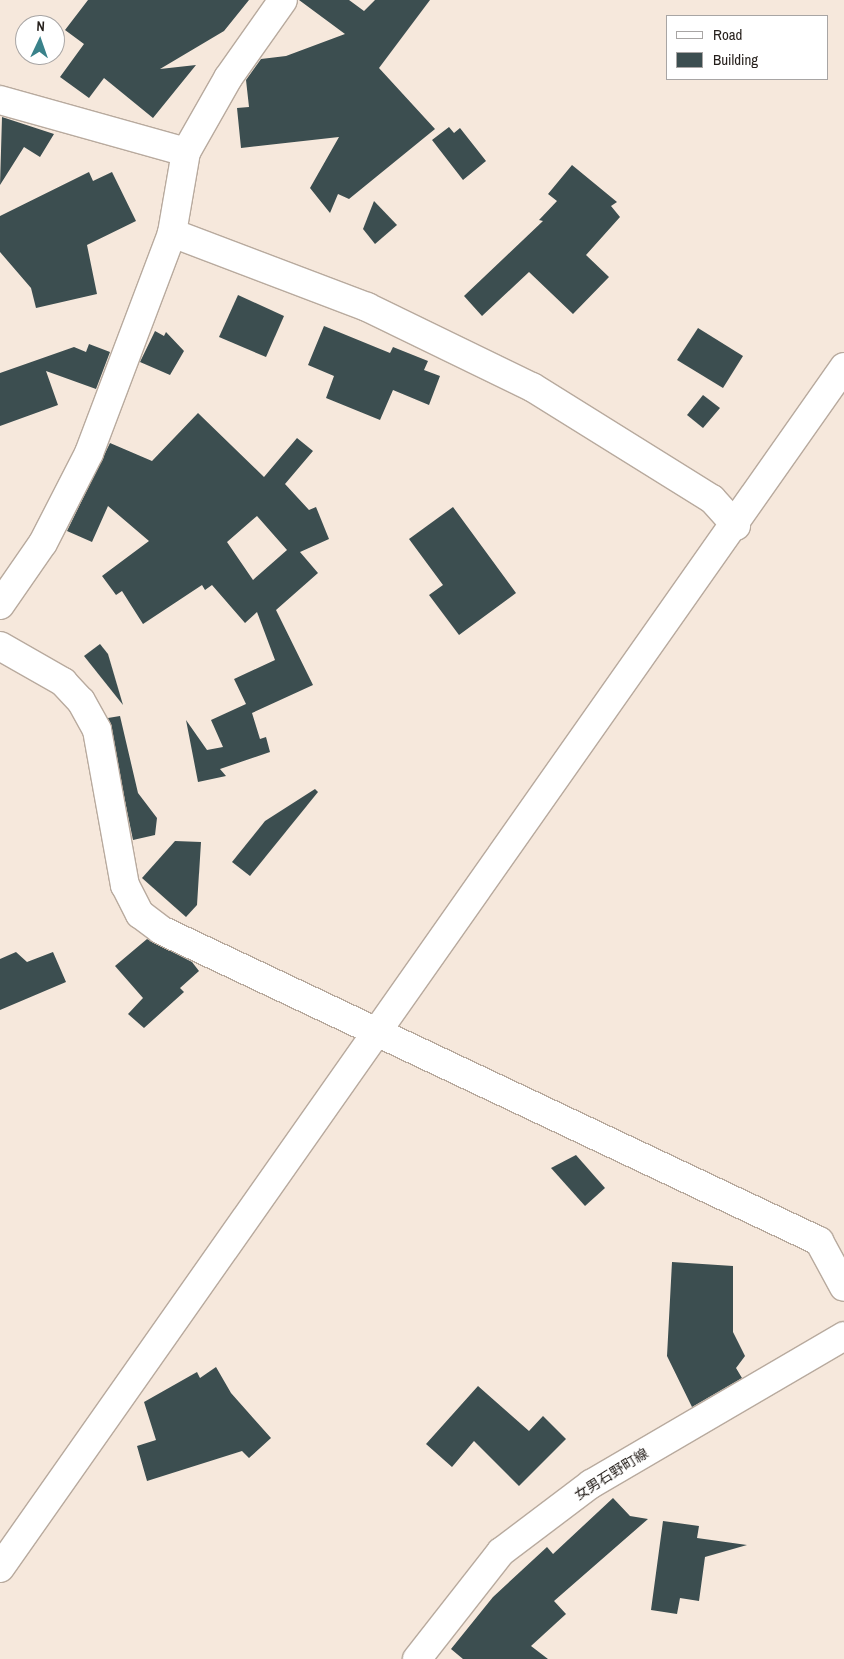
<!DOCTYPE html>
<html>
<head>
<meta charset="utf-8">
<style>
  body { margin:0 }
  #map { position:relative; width:844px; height:1659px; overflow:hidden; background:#f6e8dc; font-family:"Archivo Narrow","Noto Sans JP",sans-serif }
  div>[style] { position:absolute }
  .building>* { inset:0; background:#3c4e50 }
  .roads { filter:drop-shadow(1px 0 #b8aa9e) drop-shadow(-1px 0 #b8aa9e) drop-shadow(0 1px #b8aa9e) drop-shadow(0 -1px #b8aa9e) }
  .minor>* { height:28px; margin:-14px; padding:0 14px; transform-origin:14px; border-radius:14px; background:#fff }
  .major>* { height:28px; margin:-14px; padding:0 14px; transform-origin:14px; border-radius:14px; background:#fff }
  span { translate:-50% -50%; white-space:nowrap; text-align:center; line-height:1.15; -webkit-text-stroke:5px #fff; paint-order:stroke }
  .street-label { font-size:14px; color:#251f1b }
  .legend { position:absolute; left:666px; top:15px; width:162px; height:65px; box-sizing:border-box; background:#fff; border:1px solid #a8a5a4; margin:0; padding:6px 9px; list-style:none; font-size:15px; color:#251f1b }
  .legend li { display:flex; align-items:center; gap:10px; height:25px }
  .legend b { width:25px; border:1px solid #a8a5a4 }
  .north { position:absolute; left:15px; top:15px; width:50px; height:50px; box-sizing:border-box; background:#fff; border:1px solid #a8a5a4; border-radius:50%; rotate:3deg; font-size:14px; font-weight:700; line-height:20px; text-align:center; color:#251f1b }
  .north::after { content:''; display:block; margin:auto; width:18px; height:22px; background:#3a828a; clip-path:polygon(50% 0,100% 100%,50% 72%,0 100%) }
</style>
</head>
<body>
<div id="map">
  <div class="building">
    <div style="clip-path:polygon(88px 0,249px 0,224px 31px,160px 69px,196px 65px,153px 118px,104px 78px,89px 98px,60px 77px,84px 44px,65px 30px)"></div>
    <div style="clip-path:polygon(299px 0,349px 0,364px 11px,375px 0,430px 0,379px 68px,435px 129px,349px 199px,338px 194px,330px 213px,310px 188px,339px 137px,241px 148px,237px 108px,249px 107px,246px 80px,261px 59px,286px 56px,345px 34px)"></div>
    <div style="clip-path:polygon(2px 117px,54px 134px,40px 157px,24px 147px,0 185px)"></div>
    <div style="clip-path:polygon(449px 127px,454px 133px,460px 128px,486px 161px,463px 180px,432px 140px)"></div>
    <div style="clip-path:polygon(572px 165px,617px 202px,611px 206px,620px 217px,586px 255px,609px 277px,573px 314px,529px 272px,482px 316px,464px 296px,543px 221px,539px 220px,557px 201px,548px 194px)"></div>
    <div style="clip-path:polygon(89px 172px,93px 181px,112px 172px,136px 221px,87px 245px,97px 294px,36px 308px,31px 288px,0 252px,0 216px)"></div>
    <div style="clip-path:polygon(374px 201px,397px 225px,375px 244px,363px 229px)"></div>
    <div style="clip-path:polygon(238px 295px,284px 316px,266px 357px,219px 337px)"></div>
    <div style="clip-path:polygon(324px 326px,390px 353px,393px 347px,428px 361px,424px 370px,440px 376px,429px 405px,393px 390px,380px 420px,326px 398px,334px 376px,308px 365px)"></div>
    <div style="clip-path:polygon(698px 328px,743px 356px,723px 388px,677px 360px)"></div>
    <div style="clip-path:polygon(155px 331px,164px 336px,166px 332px,184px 351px,170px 375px,140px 362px)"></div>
    <div style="clip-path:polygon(89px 344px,110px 352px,96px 389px,46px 371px,58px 405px,0 426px,0 373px,74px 347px,86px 352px)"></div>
    <div style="clip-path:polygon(703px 395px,720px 408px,703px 428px,687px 415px)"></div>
    <div style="clip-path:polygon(evenodd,198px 413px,264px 477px,297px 438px,313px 451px,285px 484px,309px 510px,316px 507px,329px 539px,300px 552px,318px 573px,276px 610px,313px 685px,252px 713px,260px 739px,266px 737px,270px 752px,220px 769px,226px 776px,198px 782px,186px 720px,207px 750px,223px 747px,211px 720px,246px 704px,234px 679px,275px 660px,257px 612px,245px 623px,212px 585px,205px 590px,202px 585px,143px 624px,122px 591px,116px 595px,102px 576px,149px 541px,108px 506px,92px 542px,67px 531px,110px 443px,152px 461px,198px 413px,257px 516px,287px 550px,253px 580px,227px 542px,257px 516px)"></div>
    <div style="clip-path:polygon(453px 507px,516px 593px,459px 635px,429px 595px,443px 585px,409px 539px)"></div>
    <div style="clip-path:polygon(100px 644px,108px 654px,123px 705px,84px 656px)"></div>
    <div style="clip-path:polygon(120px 716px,138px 793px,157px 818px,155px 835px,133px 840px,108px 718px)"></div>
    <div style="clip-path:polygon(315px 789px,318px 792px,250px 876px,232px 862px,265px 821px)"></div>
    <div style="clip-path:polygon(175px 841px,201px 842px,197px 905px,186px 917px,142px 878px)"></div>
    <div style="clip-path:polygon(147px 939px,192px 962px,199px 971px,180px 988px,184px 992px,144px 1028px,128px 1014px,143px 998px,115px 966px)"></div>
    <div style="clip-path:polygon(16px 952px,27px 962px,53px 952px,66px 982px,0 1010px,0 959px)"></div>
    <div style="clip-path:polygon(576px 1155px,605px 1188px,585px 1206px,551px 1168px)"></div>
    <div style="clip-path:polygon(672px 1262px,733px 1266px,733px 1332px,745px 1356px,736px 1368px,742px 1378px,692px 1407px,667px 1356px)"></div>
    <div style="clip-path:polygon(216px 1367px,231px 1393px,271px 1438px,249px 1458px,242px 1451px,147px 1481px,137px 1446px,156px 1440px,144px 1402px,197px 1372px,200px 1378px)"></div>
    <div style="clip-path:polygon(478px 1386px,529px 1431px,543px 1416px,566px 1439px,519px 1486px,474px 1441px,452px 1467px,426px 1444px)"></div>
    <div style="clip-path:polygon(613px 1498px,630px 1516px,648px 1519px,554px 1601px,566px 1614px,531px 1646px,548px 1659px,463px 1659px,451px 1649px,493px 1597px,547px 1547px,553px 1554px)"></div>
    <div style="clip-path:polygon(663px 1521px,699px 1526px,697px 1538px,747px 1545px,705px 1557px,699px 1601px,680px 1598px,677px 1614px,651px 1610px)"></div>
  </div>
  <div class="roads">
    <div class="minor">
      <div style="left:0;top:100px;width:193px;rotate:15.6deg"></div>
      <div style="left:172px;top:233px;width:209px;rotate:20.8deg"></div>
      <div style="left:367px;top:307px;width:183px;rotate:25.9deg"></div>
      <div style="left:532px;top:387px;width:212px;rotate:31.9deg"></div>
      <div style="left:712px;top:499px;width:36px;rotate:48deg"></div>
      <div style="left:0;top:605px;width:75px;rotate:-55.3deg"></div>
      <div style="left:43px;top:543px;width:101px;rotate:-62.9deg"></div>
      <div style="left:89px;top:453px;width:235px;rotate:-69.3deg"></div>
      <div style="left:172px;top:233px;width:82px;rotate:-80.2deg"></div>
      <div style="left:186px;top:152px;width:85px;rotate:-60.4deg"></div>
      <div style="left:228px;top:78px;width:95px;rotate:-54.8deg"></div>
      <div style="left:0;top:646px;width:73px;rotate:29.7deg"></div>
      <div style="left:63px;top:682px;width:26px;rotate:47deg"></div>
      <div style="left:81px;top:701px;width:33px;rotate:61deg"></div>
      <div style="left:97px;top:730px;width:158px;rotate:79.8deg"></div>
      <div style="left:125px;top:885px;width:33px;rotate:63deg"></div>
      <div style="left:140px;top:914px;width:26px;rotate:37deg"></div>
      <div style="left:161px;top:930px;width:728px;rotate:25.3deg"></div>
      <div style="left:819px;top:1241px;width:52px;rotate:61.5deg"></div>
      <div style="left:0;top:1568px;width:1468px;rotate:-54.9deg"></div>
    </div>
    <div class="major">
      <div style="left:417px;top:1659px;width:136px;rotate:-51.9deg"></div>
      <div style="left:501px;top:1552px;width:113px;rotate:-37.1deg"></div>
      <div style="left:591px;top:1484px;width:293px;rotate:-30.3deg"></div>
    </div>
  </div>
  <div class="street-label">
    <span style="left:611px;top:1474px;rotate:-32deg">女男石野町線</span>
  </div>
  <ul class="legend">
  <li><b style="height:6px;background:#fff"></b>Road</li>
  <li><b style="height:14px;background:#3c4e50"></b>Building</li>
  </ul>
  <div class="north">N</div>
</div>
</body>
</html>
